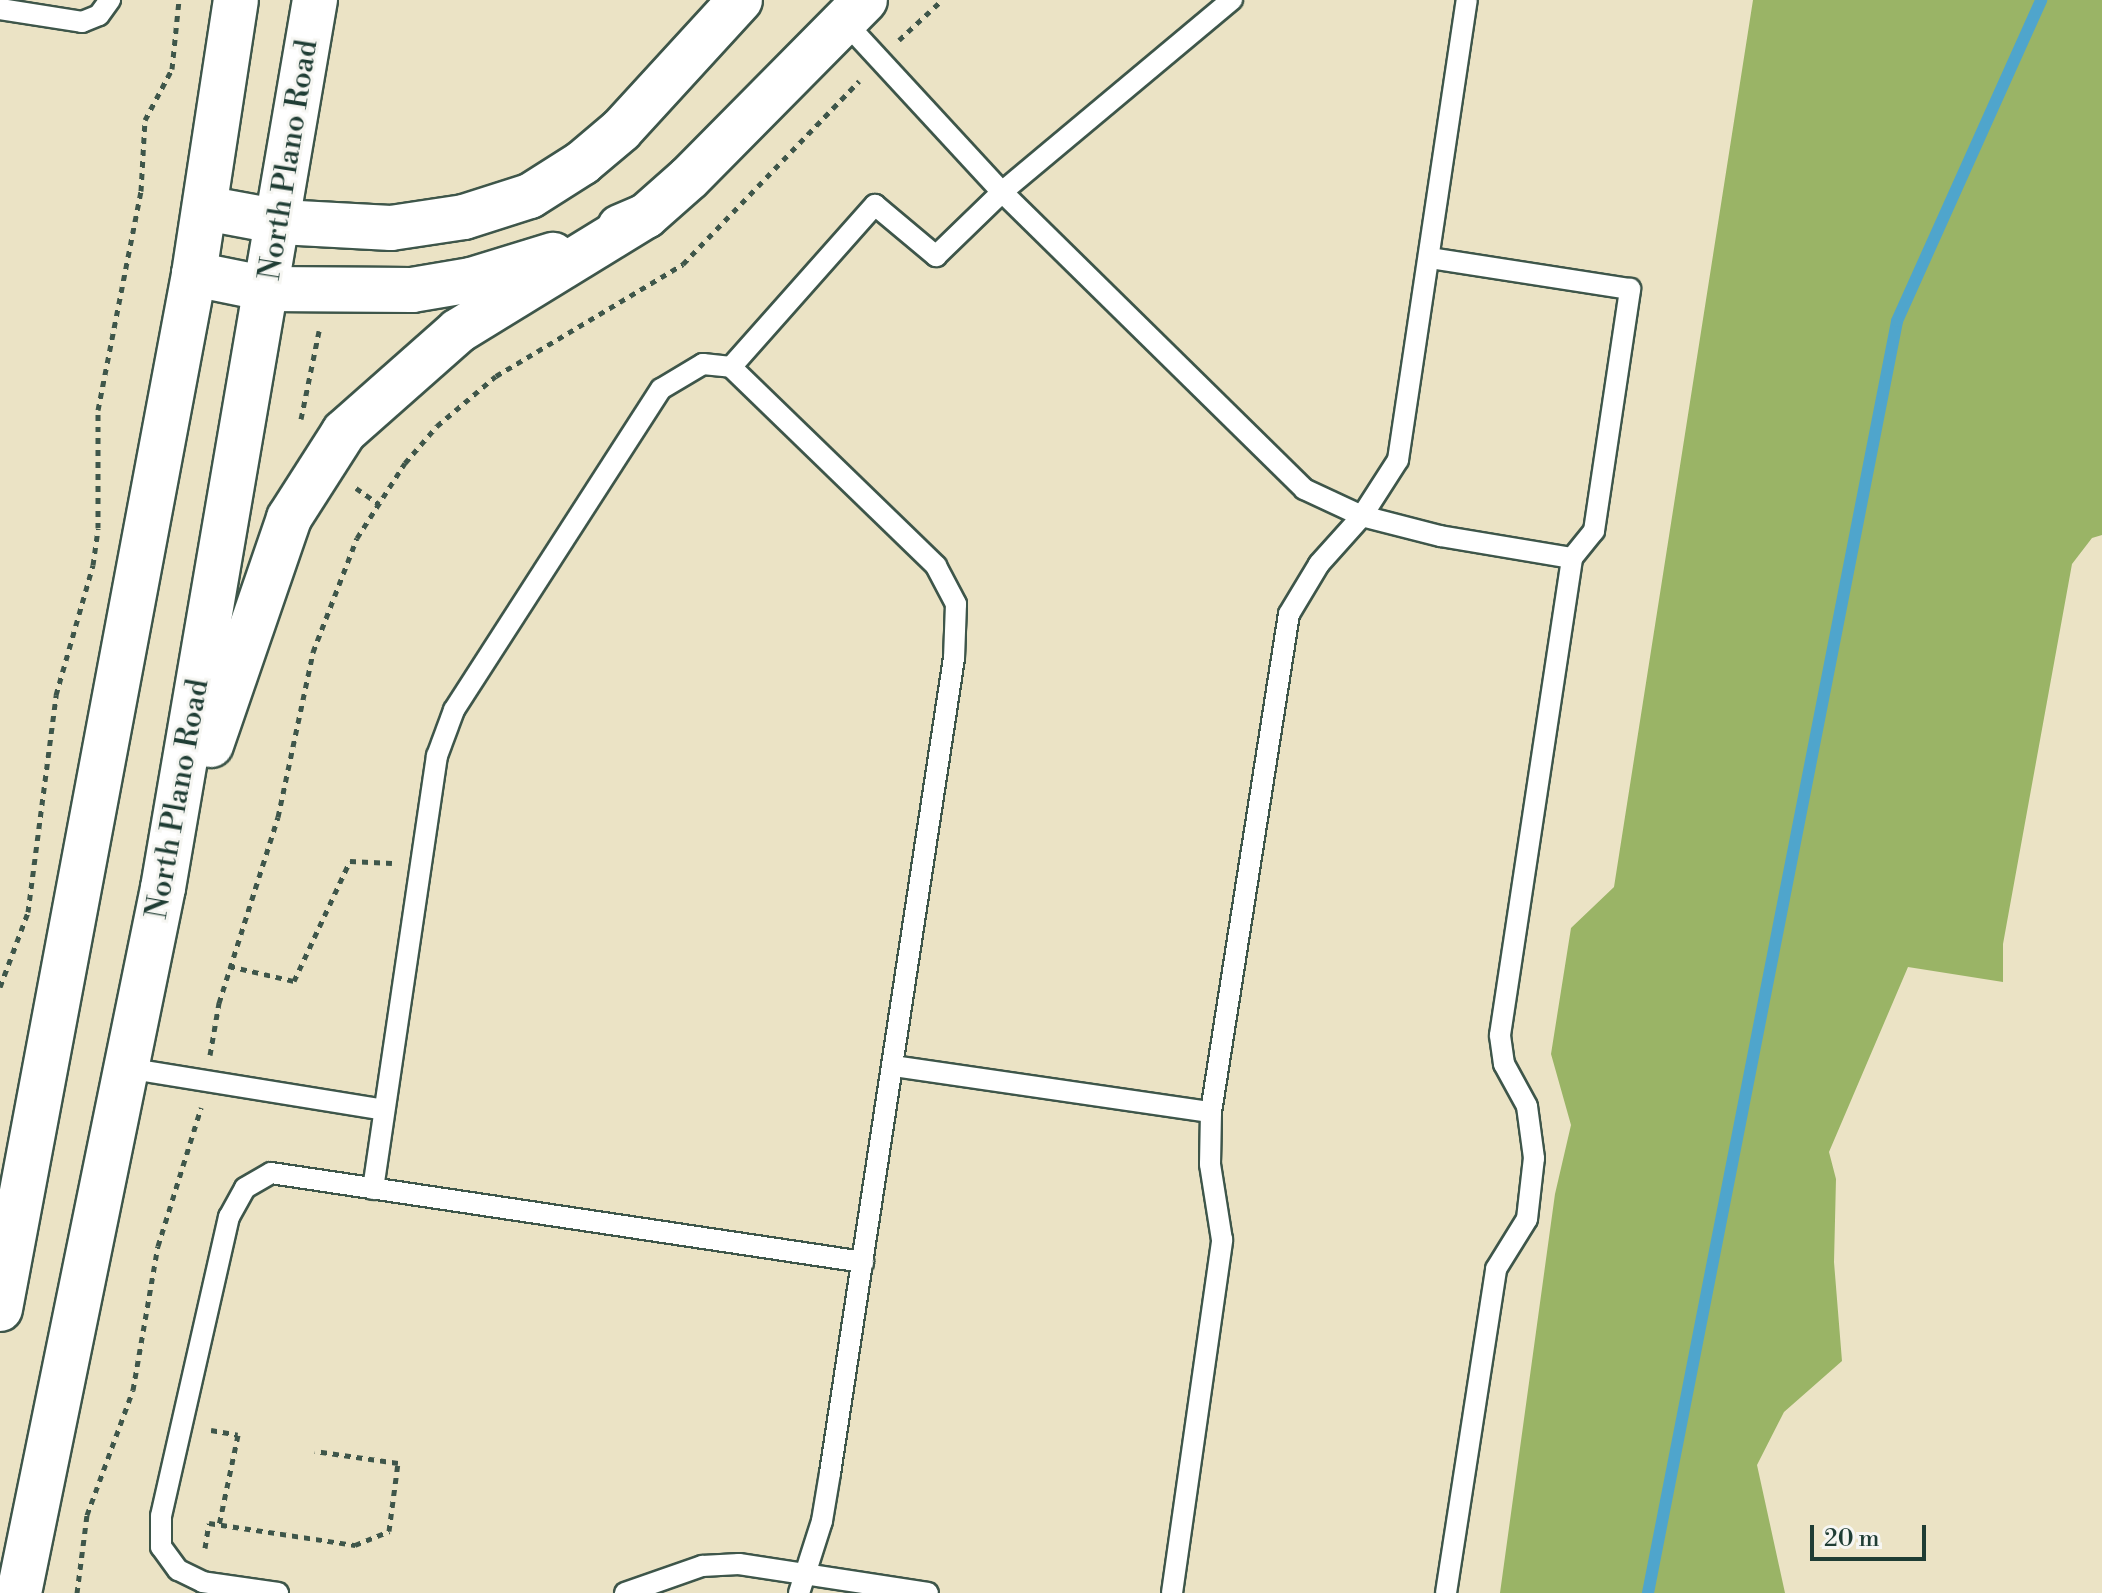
<!DOCTYPE html>
<html>
<head>
<meta charset="utf-8">
<style>
  body { margin:0 }
  #map { position:relative; width:2102px; height:1593px; overflow:hidden; background:#ebe3c5; font-family:"Libre Bodoni",serif }
  div>[style] { position:absolute }
  .forest>* { inset:0; background:#9ab466 }
  .stream>* { height:12px; margin:-6px; padding:0 6px; transform-origin:6px; border-radius:6px; background:#4fa5cc }
  .path>* { height:5px; margin-top:-2.5px; transform-origin:0; background:repeating-linear-gradient(90deg,#3e564a 0 6px,transparent 0 12px) }
  .roads { filter:drop-shadow(2px 0 #3e564a) drop-shadow(-2px 0 #3e564a) drop-shadow(0 2px #3e564a) drop-shadow(0 -2px #3e564a) }
  .service>* { height:20px; margin:-10px; padding:0 10px; transform-origin:10px; border-radius:10px; background:#fff }
  .secondary>* { height:44px; margin:-22px; padding:0 22px; transform-origin:22px; border-radius:22px; background:#fff }
  span { translate:-50% -50%; white-space:nowrap; text-align:center; line-height:1.15; -webkit-text-stroke:6px #f6f6f2; paint-order:stroke }
  .street-label { font-size:30px; color:#1f3d34 }
  .scale { position:absolute; left:1810px; top:1525px; width:116px; height:36px; box-sizing:border-box; border:4px solid #1f3d34; border-top:0; padding-left:10px; font-size:24px; line-height:28px; white-space:nowrap; color:#1f3d34; -webkit-text-stroke:6px #f6f6f2; paint-order:stroke }
</style>
</head>
<body>
<div id="map">
  <div class="forest">
    <div style="clip-path:polygon(1753px 0,2102px 0,2102px 535px,2092px 538px,2072px 564px,2003px 944px,2003px 982px,1908px 967px,1829px 1152px,1836px 1179px,1834px 1262px,1842px 1361px,1784px 1412px,1757px 1465px,1785px 1593px,1500px 1593px,1555px 1194px,1571px 1125px,1551px 1054px,1571px 928px,1614px 887px)"></div>
  </div>
  <div class="stream">
    <div style="left:1648px;top:1593px;width:1296px;rotate:-78.92deg"></div>
    <div style="left:1897px;top:321px;width:352px;rotate:-65.8deg"></div>
  </div>
  <div class="path">
    <div style="left:899px;top:40px;width:59px;rotate:-42.9deg"></div>
    <div style="left:301px;top:419px;width:90px;rotate:-78.4deg"></div>
    <div style="left:356px;top:488px;width:28px;rotate:35deg"></div>
    <div style="left:229px;top:966px;width:67px;rotate:13deg"></div>
    <div style="left:294px;top:981px;width:132px;rotate:-65deg"></div>
    <div style="left:350px;top:861px;width:42px;rotate:2.7deg"></div>
    <div style="left:0;top:987px;width:80px;rotate:-69.5deg"></div>
    <div style="left:28px;top:912px;width:219px;rotate:-82.6deg"></div>
    <div style="left:56px;top:695px;width:135px;rotate:-74.1deg"></div>
    <div style="left:93px;top:565px;width:37px;rotate:-82deg"></div>
    <div style="left:98px;top:528px;width:118px;rotate:-90deg"></div>
    <div style="left:98px;top:410px;width:223px;rotate:-78.9deg"></div>
    <div style="left:141px;top:191px;width:71px;rotate:-86.8deg"></div>
    <div style="left:145px;top:120px;width:58px;rotate:-62.1deg"></div>
    <div style="left:172px;top:69px;width:69px;rotate:-84.2deg"></div>
    <div style="left:210px;top:1055px;width:53px;rotate:-80.2deg"></div>
    <div style="left:219px;top:1003px;width:195px;rotate:-72.4deg"></div>
    <div style="left:278px;top:817px;width:169px;rotate:-78deg"></div>
    <div style="left:313px;top:652px;width:122px;rotate:-68.9deg"></div>
    <div style="left:357px;top:538px;width:89px;rotate:-57.4deg"></div>
    <div style="left:405px;top:463px;width:49px;rotate:-49.1deg"></div>
    <div style="left:437px;top:426px;width:77px;rotate:-40.3deg"></div>
    <div style="left:496px;top:376px;width:218px;rotate:-30.9deg"></div>
    <div style="left:683px;top:264px;width:254px;rotate:-46.1deg"></div>
    <div style="left:211px;top:1430px;width:27px;rotate:10deg"></div>
    <div style="left:238px;top:1435px;width:92px;rotate:101.9deg"></div>
    <div style="left:205px;top:1548px;width:25px;rotate:-81deg"></div>
    <div style="left:209px;top:1523px;width:148px;rotate:8.6deg"></div>
    <div style="left:355px;top:1545px;width:37px;rotate:-22deg"></div>
    <div style="left:389px;top:1531px;width:69px;rotate:-82.5deg"></div>
    <div style="left:398px;top:1463px;width:84px;rotate:-171.8deg"></div>
    <div style="left:77px;top:1593px;width:79px;rotate:-82.7deg"></div>
    <div style="left:87px;top:1515px;width:133px;rotate:-69.8deg"></div>
    <div style="left:133px;top:1390px;width:146px;rotate:-80.2deg"></div>
    <div style="left:158px;top:1246px;width:145px;rotate:-72.7deg"></div>
  </div>
  <div class="roads">
    <div class="service">
      <div style="left:0;top:9px;width:83px;rotate:9deg"></div>
      <div style="left:82px;top:22px;width:18px;rotate:-22deg"></div>
      <div style="left:99px;top:15px;width:19px;rotate:-54deg"></div>
      <div style="left:844px;top:21px;width:233px;rotate:47.3deg"></div>
      <div style="left:1002px;top:192px;width:424px;rotate:44.5deg"></div>
      <div style="left:1304px;top:489px;width:64px;rotate:25deg"></div>
      <div style="left:1362px;top:516px;width:81px;rotate:14.4deg"></div>
      <div style="left:1440px;top:536px;width:134px;rotate:9.5deg"></div>
      <div style="left:1572px;top:558px;width:35px;rotate:-51deg"></div>
      <div style="left:1594px;top:531px;width:245px;rotate:-81.5deg"></div>
      <div style="left:1630px;top:289px;width:203px;rotate:-171.2deg"></div>
      <div style="left:731px;top:367px;width:217px;rotate:-48.4deg"></div>
      <div style="left:875px;top:205px;width:80px;rotate:39.9deg"></div>
      <div style="left:936px;top:256px;width:92px;rotate:-44.1deg"></div>
      <div style="left:1002px;top:192px;width:300px;rotate:-39.9deg"></div>
      <div style="left:894px;top:1066px;width:320px;rotate:8.3deg"></div>
      <div style="left:126px;top:1068px;width:261px;rotate:9.2deg"></div>
      <div style="left:373px;top:1189px;width:438px;rotate:-81.6deg"></div>
      <div style="left:437px;top:756px;width:49px;rotate:-69.7deg"></div>
      <div style="left:454px;top:710px;width:382px;rotate:-57.2deg"></div>
      <div style="left:661px;top:389px;width:49px;rotate:-30.8deg"></div>
      <div style="left:703px;top:364px;width:28px;rotate:6deg"></div>
      <div style="left:731px;top:367px;width:286px;rotate:44.1deg"></div>
      <div style="left:936px;top:566px;width:43px;rotate:62.2deg"></div>
      <div style="left:956px;top:604px;width:54px;rotate:92.1deg"></div>
      <div style="left:954px;top:658px;width:824px;rotate:98.65deg"></div>
      <div style="left:830px;top:1473px;width:49px;rotate:99.5deg"></div>
      <div style="left:822px;top:1521px;width:76px;rotate:107.7deg"></div>
      <div style="left:278px;top:1593px;width:76px;rotate:-171.7deg"></div>
      <div style="left:203px;top:1582px;width:28px;rotate:-154deg"></div>
      <div style="left:178px;top:1570px;width:29px;rotate:-126deg"></div>
      <div style="left:161px;top:1547px;width:31px;rotate:-90deg"></div>
      <div style="left:161px;top:1516px;width:307px;rotate:-77.2deg"></div>
      <div style="left:229px;top:1217px;width:33px;rotate:-61deg"></div>
      <div style="left:245px;top:1188px;width:30px;rotate:-30deg"></div>
      <div style="left:271px;top:1173px;width:599px;rotate:8.55deg"></div>
      <div style="left:625px;top:1593px;width:82px;rotate:-19.3deg"></div>
      <div style="left:702px;top:1566px;width:37px;rotate:-3deg"></div>
      <div style="left:739px;top:1564px;width:191px;rotate:8.7deg"></div>
      <div style="left:1172px;top:1593px;width:357px;rotate:-81.9deg"></div>
      <div style="left:1222px;top:1240px;width:77px;rotate:-99deg"></div>
      <div style="left:1210px;top:1164px;width:52px;rotate:-88.9deg"></div>
      <div style="left:1211px;top:1112px;width:504px;rotate:-81.1deg"></div>
      <div style="left:1289px;top:614px;width:58px;rotate:-59deg"></div>
      <div style="left:1319px;top:564px;width:64px;rotate:-48.1deg"></div>
      <div style="left:1362px;top:516px;width:67px;rotate:-57.3deg"></div>
      <div style="left:1398px;top:460px;width:465px;rotate:-81.5deg"></div>
      <div style="left:1446px;top:1593px;width:328px;rotate:-81.2deg"></div>
      <div style="left:1496px;top:1269px;width:59px;rotate:-58.2deg"></div>
      <div style="left:1527px;top:1219px;width:61px;rotate:-83.5deg"></div>
      <div style="left:1534px;top:1158px;width:52px;rotate:-97.7deg"></div>
      <div style="left:1527px;top:1106px;width:48px;rotate:-118.7deg"></div>
      <div style="left:1504px;top:1064px;width:29px;rotate:-98deg"></div>
      <div style="left:1500px;top:1035px;width:482px;rotate:-81.4deg"></div>
    </div>
    <div class="secondary">
      <div style="left:205px;top:208px;width:76px;rotate:10.6deg"></div>
      <div style="left:280px;top:222px;width:111px;rotate:3.1deg"></div>
      <div style="left:391px;top:228px;width:74px;rotate:-8.6deg"></div>
      <div style="left:464px;top:217px;width:69px;rotate:-17.7deg"></div>
      <div style="left:530px;top:196px;width:62px;rotate:-32.4deg"></div>
      <div style="left:582px;top:163px;width:51px;rotate:-40.2deg"></div>
      <div style="left:621px;top:130px;width:176px;rotate:-47.5deg"></div>
      <div style="left:620px;top:227px;width:28px;rotate:-23deg"></div>
      <div style="left:646px;top:216px;width:57px;rotate:-41.5deg"></div>
      <div style="left:689px;top:178px;width:250px;rotate:-45.3deg"></div>
      <div style="left:194px;top:274px;width:76px;rotate:11.5deg"></div>
      <div style="left:268px;top:289px;width:144px;rotate:0.4deg"></div>
      <div style="left:412px;top:290px;width:60px;rotate:-9.6deg"></div>
      <div style="left:471px;top:280px;width:86px;rotate:-17deg"></div>
      <div style="left:211px;top:745px;width:240px;rotate:-71deg"></div>
      <div style="left:289px;top:518px;width:102px;rotate:-57.4deg"></div>
      <div style="left:344px;top:432px;width:152px;rotate:-41.5deg"></div>
      <div style="left:458px;top:331px;width:220px;rotate:-31.5deg"></div>
      <div style="left:0;top:1309px;width:1053px;rotate:-79.38deg"></div>
      <div style="left:194px;top:274px;width:277px;rotate:-81.3deg"></div>
      <div style="left:19px;top:1593px;width:720px;rotate:-78.46deg"></div>
      <div style="left:163px;top:888px;width:901px;rotate:-80.29deg"></div>
    </div>
  </div>
  <div class="street-label">
    <span style="left:289px;top:160px;rotate:-81deg">North Plano Road</span>
    <span style="left:178px;top:799px;rotate:-80deg">North Plano Road</span>
  </div>
  <div class="scale">20 m</div>
</div>
</body>
</html>
